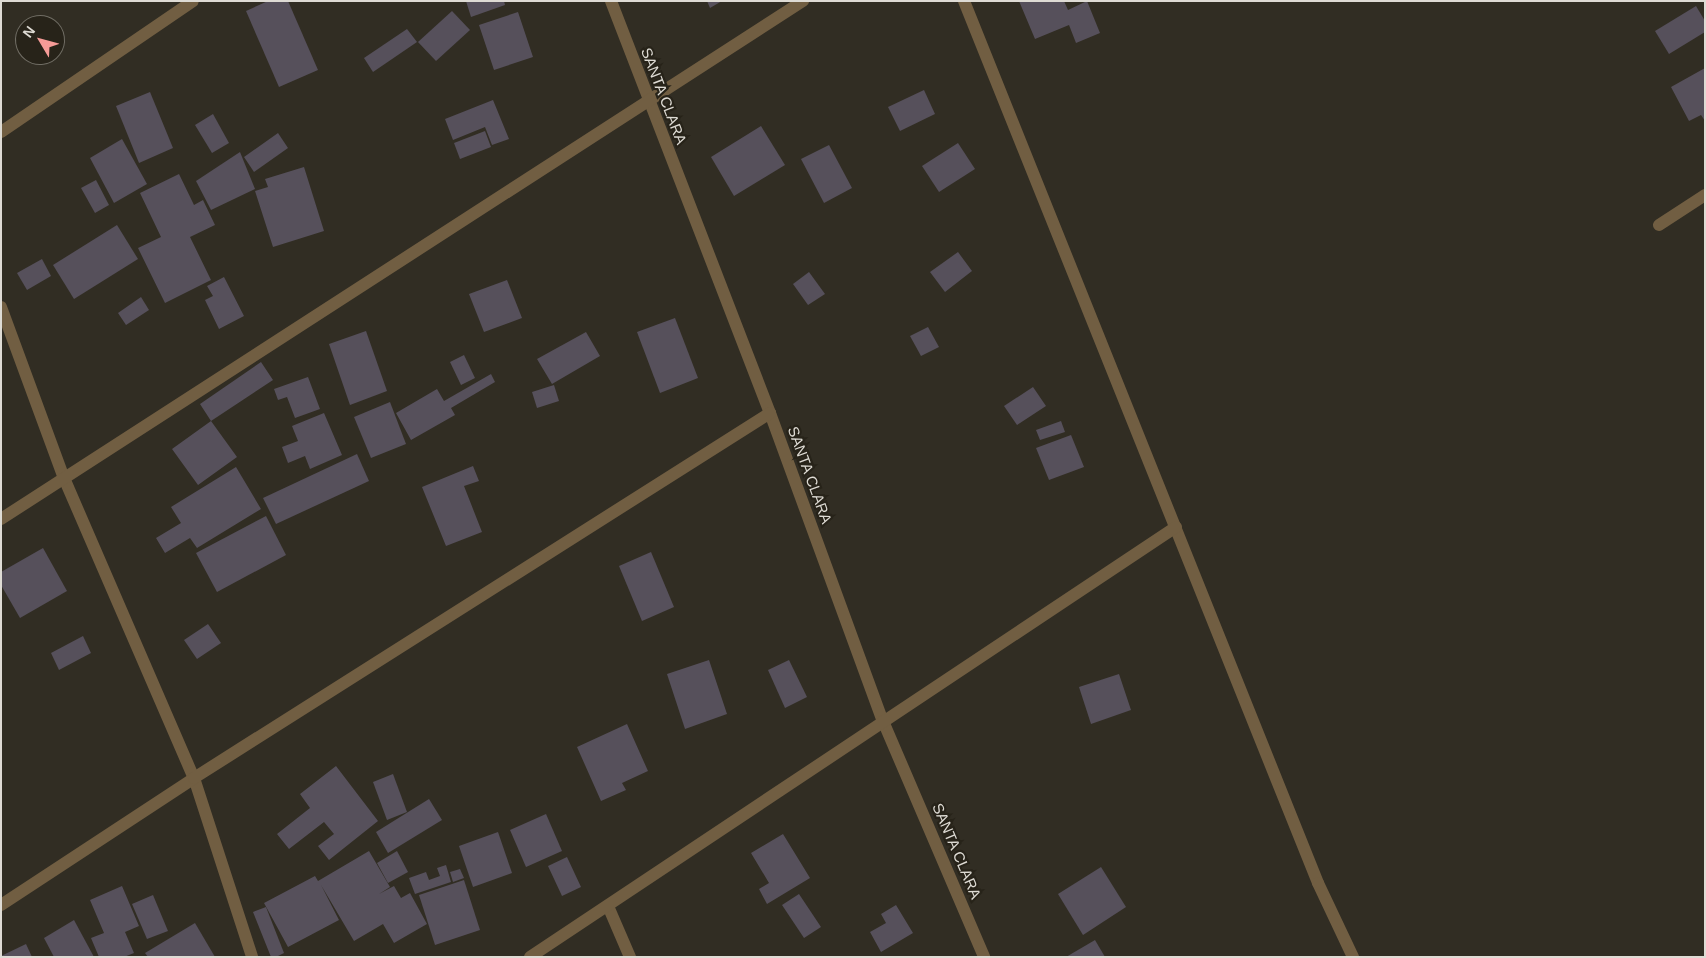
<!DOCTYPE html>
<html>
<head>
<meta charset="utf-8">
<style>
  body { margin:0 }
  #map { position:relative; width:1706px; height:958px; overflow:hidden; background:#312d23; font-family:Helvetica,sans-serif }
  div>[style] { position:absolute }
  .building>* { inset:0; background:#56505b }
  .minor>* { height:12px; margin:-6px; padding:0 6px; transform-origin:6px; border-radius:6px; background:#715e42 }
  span { translate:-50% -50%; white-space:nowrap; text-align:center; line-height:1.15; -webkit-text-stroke:4.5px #272319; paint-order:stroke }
  .street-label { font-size:15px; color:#dedbd4 }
  .frame { position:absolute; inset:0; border:2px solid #dedbd4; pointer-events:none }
  .north { position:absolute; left:15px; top:15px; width:50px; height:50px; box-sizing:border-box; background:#272319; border:1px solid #706d64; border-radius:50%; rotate:307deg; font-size:14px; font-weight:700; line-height:20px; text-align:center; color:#dedbd4 }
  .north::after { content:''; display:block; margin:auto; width:18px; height:22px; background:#f59b97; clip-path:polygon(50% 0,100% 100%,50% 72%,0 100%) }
</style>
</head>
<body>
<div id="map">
  <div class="building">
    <div style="clip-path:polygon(268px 1px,288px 1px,318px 70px,279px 87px,246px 11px)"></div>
    <div style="clip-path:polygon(466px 1px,504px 1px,505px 5px,471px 17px)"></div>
    <div style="clip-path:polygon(707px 1px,722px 1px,710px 8px)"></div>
    <div style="clip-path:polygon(1019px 1px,1064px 1px,1068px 10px,1087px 1px,1100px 33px,1076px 43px,1069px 25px,1035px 39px)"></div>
    <div style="clip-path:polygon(1696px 6px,1705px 21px,1705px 32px,1669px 54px,1655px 31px)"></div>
    <div style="clip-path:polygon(452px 11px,470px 30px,436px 61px,418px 42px)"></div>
    <div style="clip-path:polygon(518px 12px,533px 57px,494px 70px,479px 25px)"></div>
    <div style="clip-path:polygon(407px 29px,417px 42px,373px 72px,364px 58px)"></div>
    <div style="clip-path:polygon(1705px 68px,1705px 121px,1701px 115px,1689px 121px,1671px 87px)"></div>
    <div style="clip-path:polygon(924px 90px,935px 114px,900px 131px,888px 107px)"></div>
    <div style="clip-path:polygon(150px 92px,173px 148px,139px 163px,116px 106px)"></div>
    <div style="clip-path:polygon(493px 100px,509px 139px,492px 145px,485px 127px,453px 140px,445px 119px)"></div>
    <div style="clip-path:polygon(213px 114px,229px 143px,212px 153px,195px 125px)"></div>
    <div style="clip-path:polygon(761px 126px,785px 165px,734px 196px,711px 157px)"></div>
    <div style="clip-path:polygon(485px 131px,491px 147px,460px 159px,454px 143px)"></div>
    <div style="clip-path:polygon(278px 133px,288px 148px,254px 172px,244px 157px)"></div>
    <div style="clip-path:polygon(122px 139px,147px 184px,114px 203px,90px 158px)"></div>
    <div style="clip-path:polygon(958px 143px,975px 169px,939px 192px,922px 166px)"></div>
    <div style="clip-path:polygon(829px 145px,852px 188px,824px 203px,801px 159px)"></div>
    <div style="clip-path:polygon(240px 152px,255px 189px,211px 210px,196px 181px)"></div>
    <div style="clip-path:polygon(304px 167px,324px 231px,273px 247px,255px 191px,268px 187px,265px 179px)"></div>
    <div style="clip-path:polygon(179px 174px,194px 205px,203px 200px,215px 225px,190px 237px,211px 280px,165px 303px,138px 248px,161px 237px,140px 193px)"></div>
    <div style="clip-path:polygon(96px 180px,109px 205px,95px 213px,81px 188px)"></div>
    <div style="clip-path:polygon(117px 225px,138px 259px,74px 299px,53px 265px)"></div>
    <div style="clip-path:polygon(958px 252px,972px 271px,945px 292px,930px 272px)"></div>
    <div style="clip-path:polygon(42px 259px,51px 276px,27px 290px,17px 273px)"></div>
    <div style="clip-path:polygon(809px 272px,825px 294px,808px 305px,793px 284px)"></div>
    <div style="clip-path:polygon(224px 277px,244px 316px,219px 329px,205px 300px,213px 296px,207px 286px)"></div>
    <div style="clip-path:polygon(507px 280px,522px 318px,484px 332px,469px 294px)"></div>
    <div style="clip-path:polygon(141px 297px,149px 310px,126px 325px,118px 313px)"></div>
    <div style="clip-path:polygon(675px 318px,698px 378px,660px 393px,637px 332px)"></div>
    <div style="clip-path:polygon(928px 327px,939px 347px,921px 356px,910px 336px)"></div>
    <div style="clip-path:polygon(366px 331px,387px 391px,350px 405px,329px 344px)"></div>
    <div style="clip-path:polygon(586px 332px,600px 356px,552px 384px,537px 359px)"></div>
    <div style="clip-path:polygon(464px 355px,475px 378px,461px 385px,450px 362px)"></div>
    <div style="clip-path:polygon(261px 362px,273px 380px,211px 421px,237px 457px,198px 485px,172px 449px,211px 421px,200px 404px)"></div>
    <div style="clip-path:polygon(491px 374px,495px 382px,451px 408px,455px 415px,411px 440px,396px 413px,437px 389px,444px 401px)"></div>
    <div style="clip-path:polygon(308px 377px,320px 409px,295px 418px,287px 397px,278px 400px,274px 389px)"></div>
    <div style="clip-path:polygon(554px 385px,559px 401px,537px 408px,532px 392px)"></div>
    <div style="clip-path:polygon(1033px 387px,1046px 406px,1017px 425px,1004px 406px)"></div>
    <div style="clip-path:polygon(390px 402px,406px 444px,371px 458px,354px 417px)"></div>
    <div style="clip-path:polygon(324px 413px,342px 455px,310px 469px,305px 456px,288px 463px,282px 447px,298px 441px,292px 426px)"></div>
    <div style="clip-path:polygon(1061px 421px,1065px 432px,1040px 440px,1036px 430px)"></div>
    <div style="clip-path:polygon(1071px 435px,1084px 467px,1049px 480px,1036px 448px)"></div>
    <div style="clip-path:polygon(357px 454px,369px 481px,276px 524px,263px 498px)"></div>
    <div style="clip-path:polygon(473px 466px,479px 481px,464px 486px,482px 532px,446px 546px,422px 487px)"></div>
    <div style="clip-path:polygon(236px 467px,261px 509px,197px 548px,190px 538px,165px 553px,156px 538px,181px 523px,171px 507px)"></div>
    <div style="clip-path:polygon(266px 516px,286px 555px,217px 592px,196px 553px)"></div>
    <div style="clip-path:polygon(43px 548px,67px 591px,20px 618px,1px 585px,1px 572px)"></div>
    <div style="clip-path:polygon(651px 552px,674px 607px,642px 621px,619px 566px)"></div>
    <div style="clip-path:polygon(208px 624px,221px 643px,197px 659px,184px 640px)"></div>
    <div style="clip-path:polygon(83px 636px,91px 653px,59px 670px,51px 653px)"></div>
    <div style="clip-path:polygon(709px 660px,727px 714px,685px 729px,667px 674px)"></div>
    <div style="clip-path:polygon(789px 660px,807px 697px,785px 708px,768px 670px)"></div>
    <div style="clip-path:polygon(1119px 674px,1131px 710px,1091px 724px,1079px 687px)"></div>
    <div style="clip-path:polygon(627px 724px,648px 771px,622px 783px,626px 790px,601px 801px,577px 747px)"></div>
    <div style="clip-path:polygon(336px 766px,378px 821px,329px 860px,318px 846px,334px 834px,324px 822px,289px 849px,277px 834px,310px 808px,300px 794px)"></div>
    <div style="clip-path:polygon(393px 774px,407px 812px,387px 820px,373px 782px)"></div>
    <div style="clip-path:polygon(429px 799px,442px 820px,388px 853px,376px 832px)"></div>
    <div style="clip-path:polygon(546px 814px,562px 851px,526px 867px,510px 830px)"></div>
    <div style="clip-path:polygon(498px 832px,512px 873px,473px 887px,459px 846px)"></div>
    <div style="clip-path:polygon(783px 834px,810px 878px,767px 904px,759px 889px,769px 883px,751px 853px)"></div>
    <div style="clip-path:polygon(369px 851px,390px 887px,379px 894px,394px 886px,401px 898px,410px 893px,427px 924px,394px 943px,383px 924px,354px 941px,321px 885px,339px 920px,288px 947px,264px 903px,315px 876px,318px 881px)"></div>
    <div style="clip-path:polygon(397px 851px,408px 872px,388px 883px,377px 863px)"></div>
    <div style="clip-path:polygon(567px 857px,581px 887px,562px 896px,548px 866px)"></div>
    <div style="clip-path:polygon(446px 865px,451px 882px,415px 894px,409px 878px,426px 872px,429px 880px,440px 876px,437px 868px)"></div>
    <div style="clip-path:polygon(1101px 867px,1126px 907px,1083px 935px,1058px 894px)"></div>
    <div style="clip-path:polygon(460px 869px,464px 878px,453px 882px,450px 872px)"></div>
    <div style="clip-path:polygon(464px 880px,480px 930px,435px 945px,419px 895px)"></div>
    <div style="clip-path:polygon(122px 886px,139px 926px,125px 932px,134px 953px,124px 957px,99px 957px,91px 938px,104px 933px,90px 900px)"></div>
    <div style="clip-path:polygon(799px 894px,821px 927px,804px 938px,782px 905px)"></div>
    <div style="clip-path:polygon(153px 895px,168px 931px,147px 939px,132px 904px)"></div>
    <div style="clip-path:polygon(896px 905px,913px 933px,881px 952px,870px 932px,886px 923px,881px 914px)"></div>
    <div style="clip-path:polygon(266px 907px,284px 953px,276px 957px,271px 957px,253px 912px)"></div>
    <div style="clip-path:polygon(74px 920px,94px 957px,54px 957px,44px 938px)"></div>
    <div style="clip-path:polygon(195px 923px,215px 957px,148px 957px,145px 953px)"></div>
    <div style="clip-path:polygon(1095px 940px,1105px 957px,1066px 957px)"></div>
    <div style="clip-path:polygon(26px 944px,32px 957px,1px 957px,1px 956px)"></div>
  </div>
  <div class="minor">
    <div style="left:611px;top:1px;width:442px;rotate:68.9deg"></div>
    <div style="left:770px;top:413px;width:328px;rotate:69.9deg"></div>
    <div style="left:883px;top:721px;width:257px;rotate:66.8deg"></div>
    <div style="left:964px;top:1px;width:950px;rotate:68.13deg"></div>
    <div style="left:1318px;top:883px;width:82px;rotate:64.7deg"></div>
    <div style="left:1px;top:132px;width:232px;rotate:-34.3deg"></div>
    <div style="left:1659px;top:225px;width:55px;rotate:-33.1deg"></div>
    <div style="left:1px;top:307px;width:182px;rotate:69.8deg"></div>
    <div style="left:64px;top:478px;width:327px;rotate:66.6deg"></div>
    <div style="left:194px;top:778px;width:188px;rotate:72deg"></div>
    <div style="left:1px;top:519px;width:955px;rotate:-32.86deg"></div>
    <div style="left:1px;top:905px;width:231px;rotate:-33.3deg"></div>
    <div style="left:194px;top:778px;width:682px;rotate:-32.36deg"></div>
    <div style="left:608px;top:906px;width:56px;rotate:66.7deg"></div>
    <div style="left:530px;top:957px;width:776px;rotate:-33.65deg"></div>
  </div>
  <div class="street-label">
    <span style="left:664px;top:96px;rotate:69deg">SANTA CLARA</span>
    <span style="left:810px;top:475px;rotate:70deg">SANTA CLARA</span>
    <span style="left:957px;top:851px;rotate:67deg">SANTA CLARA</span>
  </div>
  <div class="frame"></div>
  <div class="north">N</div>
</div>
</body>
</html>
